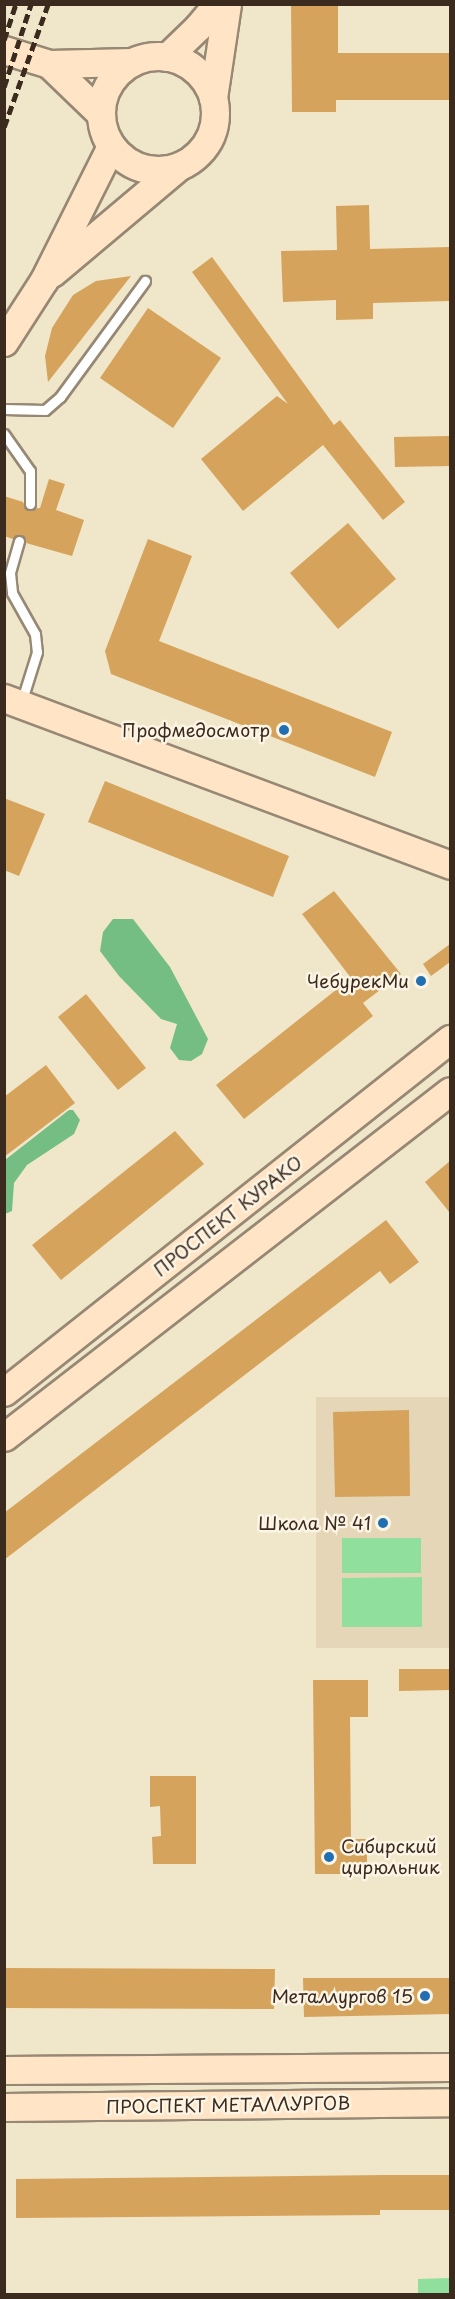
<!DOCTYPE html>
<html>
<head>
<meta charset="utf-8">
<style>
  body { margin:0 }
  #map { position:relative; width:455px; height:2299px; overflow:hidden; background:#f0e6c9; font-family:"Playpen Sans",sans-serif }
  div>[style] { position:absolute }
  .built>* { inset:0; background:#e5d6b7 }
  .green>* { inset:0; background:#90df9d }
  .forest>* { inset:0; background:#74be84 }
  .building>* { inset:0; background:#d5a35b }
  .roads { filter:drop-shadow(2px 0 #968874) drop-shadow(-2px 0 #968874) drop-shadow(0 2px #968874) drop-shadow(0 -2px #968874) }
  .lane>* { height:9px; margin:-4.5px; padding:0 4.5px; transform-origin:4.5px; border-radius:4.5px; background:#fff }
  .secondary>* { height:27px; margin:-13.5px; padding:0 13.5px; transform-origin:13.5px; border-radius:13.5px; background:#ffe4c6 }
  .secondary>.ring { margin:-13.5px; padding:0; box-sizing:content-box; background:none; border:27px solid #ffe4c6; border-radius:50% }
  .rail>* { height:4.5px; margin-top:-2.25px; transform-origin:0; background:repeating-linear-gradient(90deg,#3b2a1e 0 9px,transparent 0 13.5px) }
  .dots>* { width:16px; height:16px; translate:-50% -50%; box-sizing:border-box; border:3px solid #fcf5e5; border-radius:50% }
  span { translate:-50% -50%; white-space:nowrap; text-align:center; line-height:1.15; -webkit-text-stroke:5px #fcf5e5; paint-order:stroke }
  .poi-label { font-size:18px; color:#3b2a1e }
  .right { translate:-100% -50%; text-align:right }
  .left { translate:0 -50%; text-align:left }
  .street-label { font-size:18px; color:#3b2a1e }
  .frame { position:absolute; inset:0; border:6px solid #3b2a1e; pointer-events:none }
</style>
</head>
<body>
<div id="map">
  <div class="built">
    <div style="clip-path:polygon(316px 1397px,450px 1397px,450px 1648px,316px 1648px)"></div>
  </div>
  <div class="green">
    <div style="clip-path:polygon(342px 1538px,421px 1538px,421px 1573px,342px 1573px)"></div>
    <div style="clip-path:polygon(422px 1577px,422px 1627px,342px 1627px,342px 1578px)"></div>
    <div style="clip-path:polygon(450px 2278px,450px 2294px,418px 2294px,418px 2279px)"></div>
  </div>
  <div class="forest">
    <div style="clip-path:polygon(113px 919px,133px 919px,170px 967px,208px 1039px,202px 1054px,191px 1061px,179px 1060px,170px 1048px,177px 1024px,161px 1019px,119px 976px,100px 951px,103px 932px)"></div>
    <div style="clip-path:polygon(69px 1110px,73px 1110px,80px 1120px,74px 1134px,27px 1165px,14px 1183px,12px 1211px,5px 1214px,5px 1160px)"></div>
  </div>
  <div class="building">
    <div style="clip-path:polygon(291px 4px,338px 4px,338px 53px,450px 53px,450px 100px,336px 100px,336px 112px,292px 112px)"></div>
    <div style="clip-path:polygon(369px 205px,370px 249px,450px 247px,450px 301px,373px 303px,373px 319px,336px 320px,336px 300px,283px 302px,281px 251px,337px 250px,336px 206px)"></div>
    <div style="clip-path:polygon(212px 257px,334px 425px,340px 420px,405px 502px,383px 520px,323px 445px,243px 511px,201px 459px,277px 396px,288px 404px,192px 272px)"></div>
    <div style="clip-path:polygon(131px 276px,48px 382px,45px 356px,52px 328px,73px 295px,96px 281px)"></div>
    <div style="clip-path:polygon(148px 308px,221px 358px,173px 428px,100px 378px)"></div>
    <div style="clip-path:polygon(450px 436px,450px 466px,395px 467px,394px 437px)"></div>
    <div style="clip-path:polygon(49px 479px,65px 484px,56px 510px,84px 520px,72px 556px,26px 543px,21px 535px,13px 539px,4px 536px,4px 496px,23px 502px,27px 510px,40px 508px)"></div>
    <div style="clip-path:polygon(348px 523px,396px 579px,338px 629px,290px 573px)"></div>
    <div style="clip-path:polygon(148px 539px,192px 556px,159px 641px,392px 732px,375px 777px,111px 674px,105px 651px)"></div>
    <div style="clip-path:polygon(105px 781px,289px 856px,273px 897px,88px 822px)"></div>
    <div style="clip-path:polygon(4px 798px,45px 814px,19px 876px,4px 870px)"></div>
    <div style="clip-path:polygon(334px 891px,401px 974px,363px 1003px,373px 1016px,244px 1119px,216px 1085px,351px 978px,302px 914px)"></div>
    <div style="clip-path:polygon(450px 944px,450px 962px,431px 976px,423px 964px)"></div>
    <div style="clip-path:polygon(86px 994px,146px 1068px,118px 1090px,58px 1017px)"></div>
    <div style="clip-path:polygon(46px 1065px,75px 1103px,4px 1157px,4px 1097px)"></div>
    <div style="clip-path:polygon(175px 1131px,204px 1164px,61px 1280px,32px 1245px)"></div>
    <div style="clip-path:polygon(450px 1161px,450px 1213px,425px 1182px)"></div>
    <div style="clip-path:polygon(386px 1220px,419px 1262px,390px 1284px,380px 1271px,4px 1560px,4px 1513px)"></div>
    <div style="clip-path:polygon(409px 1410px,410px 1496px,335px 1497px,333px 1412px)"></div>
    <div style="clip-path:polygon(399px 1669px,450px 1669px,450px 1690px,399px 1691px)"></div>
    <div style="clip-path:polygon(313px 1680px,368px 1680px,368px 1717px,350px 1717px,351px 1839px,367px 1839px,367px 1874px,315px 1874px)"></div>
    <div style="clip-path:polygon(150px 1776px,196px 1776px,196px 1864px,153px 1864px,152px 1837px,161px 1836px,160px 1806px,150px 1807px)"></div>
    <div style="clip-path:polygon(4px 1968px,275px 1969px,274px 2009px,4px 2008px)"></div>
    <div style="clip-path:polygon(303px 1978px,450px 1978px,450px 2014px,304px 2017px)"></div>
    <div style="clip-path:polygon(385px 2175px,450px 2175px,450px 2210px,380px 2210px,380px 2215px,16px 2218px,16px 2179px)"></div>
  </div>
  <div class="roads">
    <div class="lane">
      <div style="left:4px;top:409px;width:41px;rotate:1.4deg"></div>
      <div style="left:45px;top:410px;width:20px;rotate:-41deg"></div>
      <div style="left:60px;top:397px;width:144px;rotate:-53.8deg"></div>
      <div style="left:4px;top:434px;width:45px;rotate:54.9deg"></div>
      <div style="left:30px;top:471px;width:33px;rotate:90deg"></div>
      <div style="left:19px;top:541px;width:33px;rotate:106deg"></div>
      <div style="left:10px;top:573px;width:20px;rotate:84deg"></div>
      <div style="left:12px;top:593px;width:47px;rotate:60.7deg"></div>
      <div style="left:35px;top:634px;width:18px;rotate:84deg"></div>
      <div style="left:37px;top:652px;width:53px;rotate:107.4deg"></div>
    </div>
    <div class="secondary">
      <div style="left:4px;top:50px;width:47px;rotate:17.3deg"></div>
      <div style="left:49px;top:64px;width:83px;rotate:-1.4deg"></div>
      <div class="ring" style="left:101px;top:56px;width:87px;height:87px"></div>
      <div style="left:167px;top:57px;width:43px;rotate:-44.1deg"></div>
      <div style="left:198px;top:27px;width:30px;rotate:-50deg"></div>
      <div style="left:49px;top:64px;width:72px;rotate:43.9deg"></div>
      <div style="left:213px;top:98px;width:95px;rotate:-81.5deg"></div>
      <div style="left:52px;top:273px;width:166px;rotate:-40.1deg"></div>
      <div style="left:4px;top:342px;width:74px;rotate:-57.2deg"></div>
      <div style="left:44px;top:280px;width:150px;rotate:-63.4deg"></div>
      <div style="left:4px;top:698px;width:476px;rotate:20.5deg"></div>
      <div style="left:4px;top:1392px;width:569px;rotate:-38.36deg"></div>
      <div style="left:4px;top:1437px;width:564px;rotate:-37.8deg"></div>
      <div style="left:4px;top:2070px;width:446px;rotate:-0.4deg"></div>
      <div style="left:4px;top:2107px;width:446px;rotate:-0.6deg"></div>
    </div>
  </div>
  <div class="rail">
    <div style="left:4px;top:40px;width:38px;rotate:-72deg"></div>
    <div style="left:4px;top:87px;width:87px;rotate:-72deg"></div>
    <div style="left:4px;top:127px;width:131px;rotate:-70.3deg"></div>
  </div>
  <div class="dots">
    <div style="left:284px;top:730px;background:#1f6fb2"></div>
    <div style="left:421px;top:981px;background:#1f6fb2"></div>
    <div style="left:383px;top:1523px;background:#1f6fb2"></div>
    <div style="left:329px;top:1857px;background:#1f6fb2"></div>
    <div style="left:425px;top:1996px;background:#1f6fb2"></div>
  </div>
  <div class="poi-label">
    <span class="right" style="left:270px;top:730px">Профмедосмотр</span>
    <span class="right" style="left:409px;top:981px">ЧебурекМи</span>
    <span class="right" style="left:371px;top:1523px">Школа № 41</span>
    <span class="left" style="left:341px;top:1857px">Сибирский<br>цирюльник</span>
    <span class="right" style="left:413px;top:1996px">Металлургов 15</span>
  </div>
  <div class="street-label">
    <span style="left:228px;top:1216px;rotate:-38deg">ПРОСПЕКТ КУРАКО</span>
    <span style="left:228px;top:2105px;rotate:-1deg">ПРОСПЕКТ МЕТАЛЛУРГОВ</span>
  </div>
  <div class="frame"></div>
</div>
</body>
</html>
